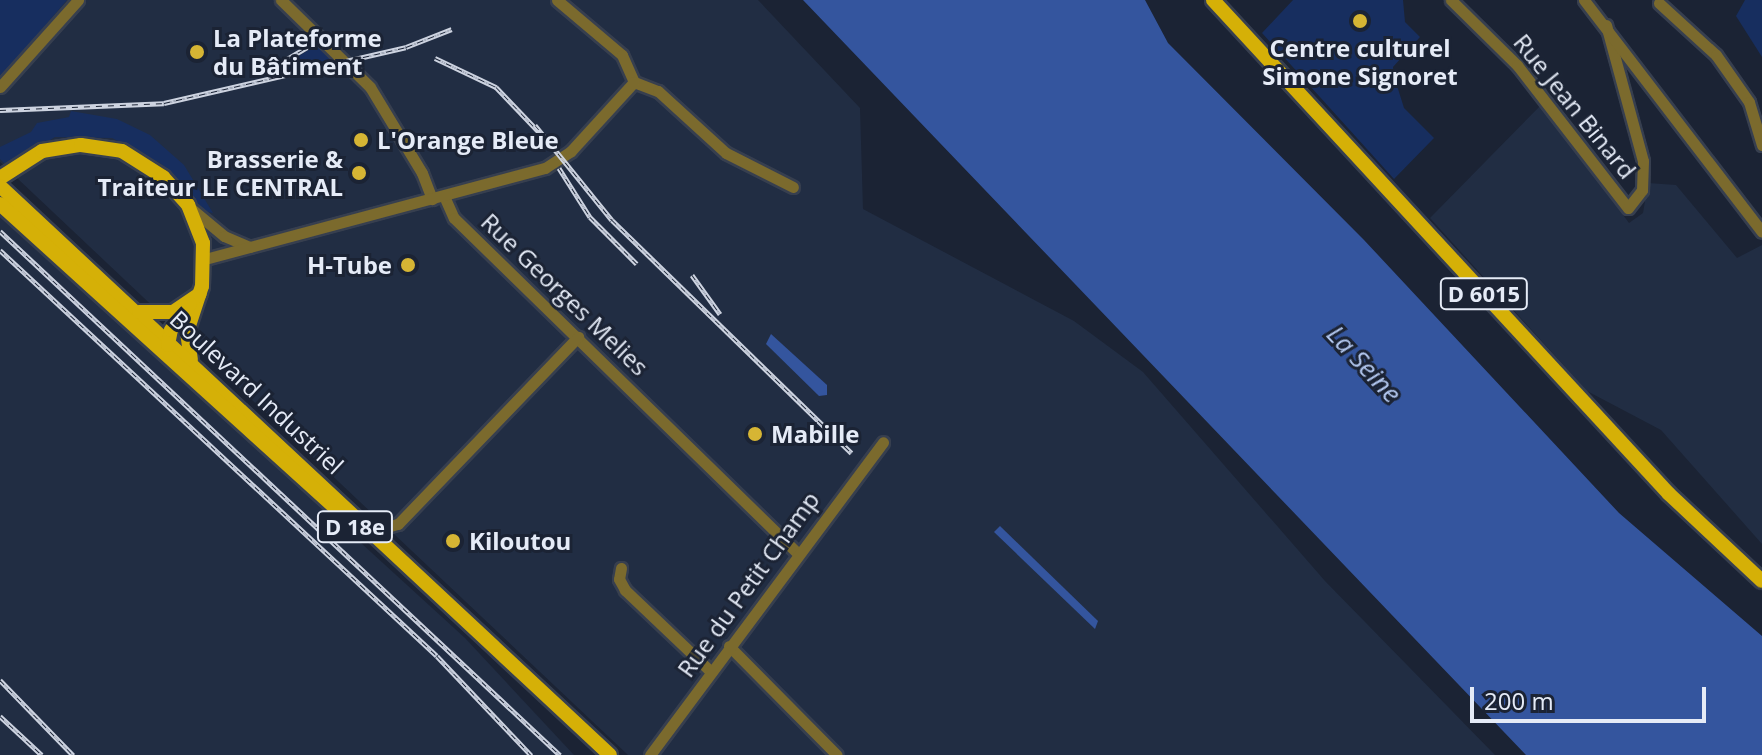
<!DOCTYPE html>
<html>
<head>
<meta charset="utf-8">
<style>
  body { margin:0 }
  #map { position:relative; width:1762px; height:755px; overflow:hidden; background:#1b2334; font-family:"Open Sans",sans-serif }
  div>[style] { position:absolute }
  .built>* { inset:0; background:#212d43 }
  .green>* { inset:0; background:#172e5f }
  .water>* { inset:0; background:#34559e }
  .roads { filter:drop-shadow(2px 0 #373f4f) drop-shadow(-2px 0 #373f4f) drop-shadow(0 2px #373f4f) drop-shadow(0 -2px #373f4f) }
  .minor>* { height:11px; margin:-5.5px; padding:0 5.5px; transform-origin:5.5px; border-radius:5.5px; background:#7b6a2d }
  .major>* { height:14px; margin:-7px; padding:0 7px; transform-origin:7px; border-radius:7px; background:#d5b007 }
  .rail>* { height:5px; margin-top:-2.5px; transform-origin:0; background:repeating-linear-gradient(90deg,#1b2334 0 6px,#cdd3e0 0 12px); box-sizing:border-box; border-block:2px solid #cdd3e0 }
  .dots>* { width:22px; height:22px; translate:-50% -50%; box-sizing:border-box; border:4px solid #1b2334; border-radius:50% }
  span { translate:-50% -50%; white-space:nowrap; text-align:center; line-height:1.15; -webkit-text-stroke:6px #1b2334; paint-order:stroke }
  .shield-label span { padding:2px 6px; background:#1b2334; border:2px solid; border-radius:6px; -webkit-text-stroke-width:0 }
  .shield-label { font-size:22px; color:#e5ebf7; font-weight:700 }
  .poi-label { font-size:24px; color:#e5ebf7; font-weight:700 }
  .left { translate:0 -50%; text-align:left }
  .right { translate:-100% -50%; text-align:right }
  .street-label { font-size:24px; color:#e5ebf7 }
  .water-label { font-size:26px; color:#b1c6ee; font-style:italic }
  .scale { position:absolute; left:1470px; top:687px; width:236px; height:36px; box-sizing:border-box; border:4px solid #e5ebf7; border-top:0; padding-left:10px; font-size:24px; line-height:28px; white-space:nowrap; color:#e5ebf7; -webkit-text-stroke:6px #1b2334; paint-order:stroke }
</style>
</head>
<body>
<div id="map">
  <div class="built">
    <div style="clip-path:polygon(0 0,758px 0,860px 108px,863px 209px,1074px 321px,1143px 372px,1325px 581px,1495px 755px,628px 755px,0 162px)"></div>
    <div style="clip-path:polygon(1542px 104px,1629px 223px,1643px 213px,1648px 183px,1676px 185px,1737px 258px,1762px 245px,1762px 544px,1661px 430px,1587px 391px,1430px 218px)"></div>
    <div style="clip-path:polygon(0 213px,465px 638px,574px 755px,0 755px)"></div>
  </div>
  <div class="green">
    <div style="clip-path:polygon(0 0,67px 0,0 79px)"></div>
    <div style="clip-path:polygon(1293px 0,1403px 0,1405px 22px,1420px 37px,1393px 67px,1394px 76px,1404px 108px,1434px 138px,1394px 179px,1262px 33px)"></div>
    <div style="clip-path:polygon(1745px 0,1762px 0,1762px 57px,1736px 16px)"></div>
    <div style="clip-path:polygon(320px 43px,336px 58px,270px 74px)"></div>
    <div style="clip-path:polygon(71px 111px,117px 119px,150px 135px,184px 165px,213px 213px,203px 211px,160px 163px,112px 138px,55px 137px,7px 166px,0 159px,0 147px,31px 132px,37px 123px,69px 117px)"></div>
  </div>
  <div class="water">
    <div style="clip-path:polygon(803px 0,1145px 0,1168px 43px,1364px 240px,1619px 513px,1762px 636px,1762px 755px,1526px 755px)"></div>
    <div style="clip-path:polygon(771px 334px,827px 385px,827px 395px,819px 396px,766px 344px)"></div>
    <div style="clip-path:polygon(1000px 526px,1098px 621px,1095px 629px,994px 532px)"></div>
  </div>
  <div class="roads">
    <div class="minor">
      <div style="left:281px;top:0;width:124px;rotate:44.3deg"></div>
      <div style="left:370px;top:87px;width:100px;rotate:58.8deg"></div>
      <div style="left:422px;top:173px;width:28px;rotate:69deg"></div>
      <div style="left:557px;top:0;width:85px;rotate:40.2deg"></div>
      <div style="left:622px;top:55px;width:30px;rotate:66deg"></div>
      <div style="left:1451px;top:0;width:93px;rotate:44.6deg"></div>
      <div style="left:1517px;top:65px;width:181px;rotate:52.2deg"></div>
      <div style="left:1628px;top:208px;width:23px;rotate:-52deg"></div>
      <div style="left:1642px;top:190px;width:29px;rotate:-88deg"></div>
      <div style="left:1643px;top:161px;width:141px;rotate:-105.2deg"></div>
      <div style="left:1584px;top:0;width:292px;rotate:52.5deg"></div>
      <div style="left:1659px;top:3px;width:77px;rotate:42.4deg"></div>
      <div style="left:1716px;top:55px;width:57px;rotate:54.9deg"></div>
      <div style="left:1749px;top:102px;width:45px;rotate:73.2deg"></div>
      <div style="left:634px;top:82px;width:26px;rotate:21deg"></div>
      <div style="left:658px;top:91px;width:92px;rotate:42.4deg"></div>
      <div style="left:726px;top:153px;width:75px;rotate:26.9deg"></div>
      <div style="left:0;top:87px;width:117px;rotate:-48.1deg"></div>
      <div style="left:444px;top:196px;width:24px;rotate:66deg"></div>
      <div style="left:454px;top:218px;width:479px;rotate:44.3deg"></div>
      <div style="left:188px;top:206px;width:47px;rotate:39.8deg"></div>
      <div style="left:224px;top:236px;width:28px;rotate:23deg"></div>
      <div style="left:205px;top:259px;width:352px;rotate:-15deg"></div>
      <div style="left:545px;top:168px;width:31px;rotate:-33deg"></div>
      <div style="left:571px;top:151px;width:93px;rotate:-47.6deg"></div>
      <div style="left:373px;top:531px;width:26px;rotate:-16deg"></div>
      <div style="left:398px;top:524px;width:260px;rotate:-46.1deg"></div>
      <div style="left:621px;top:568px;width:11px;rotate:100deg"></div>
      <div style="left:619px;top:579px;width:13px;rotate:61deg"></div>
      <div style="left:625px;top:590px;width:119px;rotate:43.6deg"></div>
      <div style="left:729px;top:646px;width:153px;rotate:45.3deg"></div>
      <div style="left:650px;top:755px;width:390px;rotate:-53.3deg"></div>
    </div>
    <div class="major">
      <div style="left:1213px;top:0;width:672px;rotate:47.29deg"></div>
      <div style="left:1669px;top:494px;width:127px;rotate:43.1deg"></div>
      <div style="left:0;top:178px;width:50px;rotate:-32.7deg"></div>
      <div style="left:42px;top:151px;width:39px;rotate:-9deg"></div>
      <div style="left:81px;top:145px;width:41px;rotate:8.3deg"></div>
      <div style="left:122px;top:151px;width:49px;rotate:32.4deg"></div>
      <div style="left:163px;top:177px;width:38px;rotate:48deg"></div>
      <div style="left:188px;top:205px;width:41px;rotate:68.5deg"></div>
      <div style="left:203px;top:243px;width:43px;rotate:91.3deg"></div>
      <div style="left:202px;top:286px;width:48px;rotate:108.1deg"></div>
      <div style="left:187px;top:332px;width:28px;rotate:82deg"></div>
      <div style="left:0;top:186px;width:834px;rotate:43.01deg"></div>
      <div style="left:0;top:204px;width:455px;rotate:42.2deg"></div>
      <div style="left:139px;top:312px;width:34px"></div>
      <div style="left:173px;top:312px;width:32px;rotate:-34deg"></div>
      <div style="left:168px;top:345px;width:15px;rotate:-79deg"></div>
      <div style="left:171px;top:330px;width:32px;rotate:-54deg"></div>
    </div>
  </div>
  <div class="rail">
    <div style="left:435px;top:58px;width:68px;rotate:25.4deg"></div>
    <div style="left:496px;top:87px;width:64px;rotate:46.3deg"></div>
    <div style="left:267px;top:71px;width:55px;rotate:-30.8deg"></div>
    <div style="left:0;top:110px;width:164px;rotate:-2.4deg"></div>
    <div style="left:164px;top:103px;width:248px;rotate:-13deg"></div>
    <div style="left:406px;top:47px;width:49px;rotate:-21.4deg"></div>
    <div style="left:535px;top:125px;width:122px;rotate:51deg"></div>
    <div style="left:612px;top:220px;width:334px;rotate:44.2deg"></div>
    <div style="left:559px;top:168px;width:58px;rotate:57.7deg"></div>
    <div style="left:590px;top:217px;width:66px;rotate:45deg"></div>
    <div style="left:0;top:231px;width:767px;rotate:43.1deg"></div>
    <div style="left:0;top:250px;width:596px;rotate:42.89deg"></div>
    <div style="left:437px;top:656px;width:137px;rotate:46.5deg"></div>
    <div style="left:692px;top:275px;width:48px;rotate:54.3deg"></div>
    <div style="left:0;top:680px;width:105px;rotate:45.8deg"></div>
    <div style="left:0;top:716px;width:57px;rotate:42.9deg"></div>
  </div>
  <div class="dots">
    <div style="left:1360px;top:21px;background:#d6b534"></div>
    <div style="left:197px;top:52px;background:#d6b534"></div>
    <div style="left:361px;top:140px;background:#d6b534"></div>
    <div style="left:359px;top:173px;background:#d6b534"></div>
    <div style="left:408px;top:265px;background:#d6b534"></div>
    <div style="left:755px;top:434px;background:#d6b534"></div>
    <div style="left:453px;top:541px;background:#d6b534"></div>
  </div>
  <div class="shield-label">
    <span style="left:1484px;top:294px">D 6015</span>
    <span style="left:355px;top:527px">D 18e</span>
  </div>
  <div class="poi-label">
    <span class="left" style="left:213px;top:52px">La Plateforme<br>du Bâtiment</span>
    <span style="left:1360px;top:62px">Centre culturel<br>Simone Signoret</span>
    <span class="left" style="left:377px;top:140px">L'Orange Bleue</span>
    <span class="right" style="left:343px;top:173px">Brasserie &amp;<br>Traiteur LE CENTRAL</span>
    <span class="right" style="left:392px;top:265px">H-Tube</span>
    <span class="left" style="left:771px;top:434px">Mabille</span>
    <span class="left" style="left:469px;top:541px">Kiloutou</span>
  </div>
  <div class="street-label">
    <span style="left:1575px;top:106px;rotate:51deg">Rue Jean Binard</span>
    <span style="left:565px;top:294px;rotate:44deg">Rue Georges Melies</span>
    <span style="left:257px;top:392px;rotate:43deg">Boulevard Industriel</span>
    <span style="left:748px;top:584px;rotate:-54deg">Rue du Petit Champ</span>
  </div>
  <div class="water-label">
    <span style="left:1364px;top:364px;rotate:47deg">La Seine</span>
  </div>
  <div class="scale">200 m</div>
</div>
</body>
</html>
